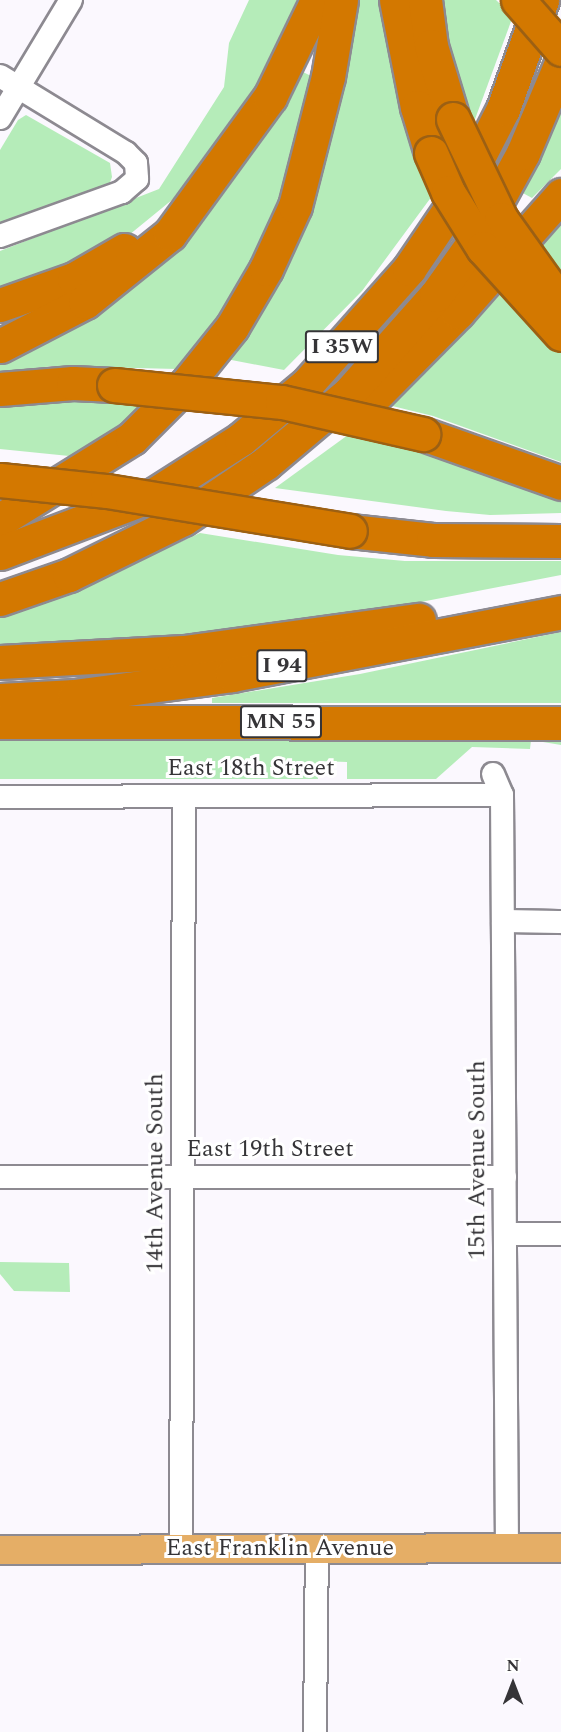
<!DOCTYPE html>
<html>
<head>
<meta charset="utf-8">
<style>
  body { margin:0 }
  #map { position:relative; width:561px; height:1732px; overflow:hidden; background:#fbf8fe; font-family:Spectral,serif }
  div>[style] { position:absolute }
  .green>* { inset:0; background:#b5ecb9 }
  .roads { filter:drop-shadow(2px 0 #8d8a91) drop-shadow(-2px 0 #8d8a91) drop-shadow(0 2px #8d8a91) drop-shadow(0 -2px #8d8a91) }
  .minor>* { height:22px; margin:-11px; padding:0 11px; transform-origin:11px; border-radius:11px; background:#fff }
  .major>* { height:28px; margin:-14px; padding:0 14px; transform-origin:14px; border-radius:14px; background:#e5ae66 }
  .highway>* { height:33px; margin:-16.5px; padding:0 16.5px; transform-origin:16.5px; border-radius:16.5px; background:#d37800 }
  .bridges { filter:drop-shadow(2px 0 #9c6013) drop-shadow(-2px 0 #9c6013) drop-shadow(0 2px #9c6013) drop-shadow(0 -2px #9c6013) }
  .highway-bridge>* { height:33px; margin:-16.5px; padding:0 16.5px; transform-origin:16.5px; border-radius:16.5px; background:#d37800 }
  span { translate:-50% -50%; white-space:nowrap; text-align:center; line-height:1.15; -webkit-text-stroke:6px #fff; paint-order:stroke }
  .shield-label span { padding:2px 4px; background:#fff; border:2px solid; border-radius:4px; -webkit-text-stroke-width:0 }
  .shield-label { font-size:22px; color:#353437; font-weight:700 }
  .street-label { font-size:24px; color:#353437 }
  .north { position:absolute; left:483px; top:1654px; width:60px; height:60px; -webkit-text-stroke:4px #fff; paint-order:stroke; rotate:0deg; font-size:16px; font-weight:700; line-height:24px; text-align:center; color:#353437 }
  .north::after { content:''; display:block; margin:auto; width:21px; height:27px; background:#353437; clip-path:polygon(50% 0,100% 100%,50% 72%,0 100%) }
</style>
</head>
<body>
<div id="map">
  <div class="green">
    <div style="clip-path:polygon(249px 0,300px 0,263px 83px,189px 186px,107px 253px,0 299px,0 251px,159px 189px,224px 87px,229px 43px)"></div>
    <div style="clip-path:polygon(353px 0,381px 0,402px 111px,435px 192px,362px 291px,284px 370px,216px 357px,235px 334px)"></div>
    <div style="clip-path:polygon(433px 0,496px 0,513px 16px,471px 130px)"></div>
    <div style="clip-path:polygon(303px 72px,311px 76px,299px 136px,285px 187px,261px 245px,209px 337px,177px 369px,54px 366px,0 372px,0 353px,196px 221px,237px 172px)"></div>
    <div style="clip-path:polygon(561px 102px,561px 169px,532px 198px,521px 192px)"></div>
    <div style="clip-path:polygon(26px 115px,110px 163px,112px 177px,109px 185px,0 227px,0 150px,18px 120px)"></div>
    <div style="clip-path:polygon(561px 207px,561px 282px,531px 242px)"></div>
    <div style="clip-path:polygon(493px 282px,561px 348px,561px 462px,433px 416px,380px 403px)"></div>
    <div style="clip-path:polygon(50px 396px,147px 403px,79px 457px,0 449px,0 399px)"></div>
    <div style="clip-path:polygon(352px 432px,402px 442px,561px 497px,561px 513px,490px 515px,446px 511px,275px 488px)"></div>
    <div style="clip-path:polygon(200px 533px,338px 555px,405px 561px,561px 561px,561px 575px,281px 629px,0 652px,0 611px,86px 585px)"></div>
    <div style="clip-path:polygon(561px 632px,561px 703px,212px 703px,212px 698px,360px 674px)"></div>
    <div style="clip-path:polygon(561px 734px,561px 745px,531px 740px,530px 749px,472px 747px,436px 779px,347px 779px,347px 762px,319px 761px,318px 779px,0 779px,0 736px)"></div>
    <div style="clip-path:polygon(0 1262px,69px 1263px,70px 1292px,14px 1291px,0 1274px)"></div>
  </div>
  <div class="roads">
    <div class="minor">
      <div style="left:0;top:76px;width:148px;rotate:31.4deg"></div>
      <div style="left:126px;top:153px;width:14px;rotate:45deg"></div>
      <div style="left:136px;top:163px;width:16px;rotate:86deg"></div>
      <div style="left:137px;top:179px;width:20px;rotate:139deg"></div>
      <div style="left:122px;top:192px;width:130px;rotate:160.2deg"></div>
      <div style="left:0;top:118px;width:138px;rotate:-59deg"></div>
      <div style="left:493px;top:774px;width:23px;rotate:67deg"></div>
      <div style="left:502px;top:795px;width:753px;rotate:89.62deg"></div>
      <div style="left:0;top:797px;width:502px;rotate:-0.23deg"></div>
      <div style="left:503px;top:921px;width:58px;rotate:1deg"></div>
      <div style="left:0;top:1177px;width:505px"></div>
      <div style="left:505px;top:1234px;width:56px"></div>
      <div style="left:181px;top:1549px;width:753px;rotate:-89.77deg"></div>
      <div style="left:315px;top:1732px;width:183px;rotate:-89.4deg"></div>
    </div>
    <div class="major">
      <div style="left:0;top:1550px;width:561px;rotate:-0.2deg"></div>
    </div>
    <div class="highway">
      <div style="left:396px;top:0;width:109px;rotate:78.9deg"></div>
      <div style="left:417px;top:107px;width:48px;rotate:73.1deg"></div>
      <div style="left:425px;top:0;width:46px;rotate:82.6deg"></div>
      <div style="left:431px;top:46px;width:76px;rotate:73.2deg"></div>
      <div style="left:0;top:305px;width:78px;rotate:-19.4deg"></div>
      <div style="left:74px;top:279px;width:58px;rotate:-30.1deg"></div>
      <div style="left:0;top:346px;width:96px;rotate:-27.4deg"></div>
      <div style="left:85px;top:302px;width:109px;rotate:-38.7deg"></div>
      <div style="left:170px;top:234px;width:170px;rotate:-53.9deg"></div>
      <div style="left:270px;top:97px;width:108px;rotate:-64.1deg"></div>
      <div style="left:0;top:389px;width:73px;rotate:-4.7deg"></div>
      <div style="left:73px;top:383px;width:41px;rotate:2.8deg"></div>
      <div style="left:362px;top:409px;width:136px;rotate:-45.3deg"></div>
      <div style="left:458px;top:312px;width:156px;rotate:-48.6deg"></div>
      <div style="left:423px;top:434px;width:146px;rotate:19.5deg"></div>
      <div style="left:0;top:520px;width:155px;rotate:-31.8deg"></div>
      <div style="left:132px;top:438px;width:78px;rotate:-45deg"></div>
      <div style="left:187px;top:383px;width:72px;rotate:-51.2deg"></div>
      <div style="left:232px;top:327px;width:67px;rotate:-59.6deg"></div>
      <div style="left:266px;top:269px;width:69px;rotate:-65.3deg"></div>
      <div style="left:295px;top:206px;width:133px;rotate:-75.7deg"></div>
      <div style="left:328px;top:77px;width:78px;rotate:-80.4deg"></div>
      <div style="left:350px;top:531px;width:83px;rotate:6.2deg"></div>
      <div style="left:433px;top:540px;width:128px;rotate:0.4deg"></div>
      <div style="left:0;top:553px;width:166px;rotate:-20.8deg"></div>
      <div style="left:155px;top:494px;width:102px;rotate:-32.6deg"></div>
      <div style="left:241px;top:439px;width:86px;rotate:-39.8deg"></div>
      <div style="left:307px;top:384px;width:154px;rotate:-48.4deg"></div>
      <div style="left:409px;top:269px;width:87px;rotate:-55.8deg"></div>
      <div style="left:458px;top:197px;width:99px;rotate:-62.9deg"></div>
      <div style="left:503px;top:109px;width:116px;rotate:-70.3deg"></div>
      <div style="left:0;top:599px;width:73px;rotate:-19.2deg"></div>
      <div style="left:69px;top:575px;width:127px;rotate:-26.2deg"></div>
      <div style="left:183px;top:519px;width:100px;rotate:-34deg"></div>
      <div style="left:266px;top:463px;width:109px;rotate:-40.1deg"></div>
      <div style="left:349px;top:393px;width:131px;rotate:-48.4deg"></div>
      <div style="left:436px;top:295px;width:69px;rotate:-54.5deg"></div>
      <div style="left:476px;top:239px;width:98px;rotate:-61.3deg"></div>
      <div style="left:523px;top:153px;width:98px;rotate:-67.1deg"></div>
      <div style="left:0;top:662px;width:184px;rotate:-3.1deg"></div>
      <div style="left:184px;top:652px;width:237px;rotate:-7.8deg"></div>
      <div style="left:0;top:700px;width:75px;rotate:-3.1deg"></div>
      <div style="left:75px;top:696px;width:158px;rotate:-7.6deg"></div>
      <div style="left:232px;top:675px;width:335px;rotate:-10.8deg"></div>
      <div style="left:0;top:722px;width:561px;rotate:0.1deg"></div>
    </div>
  </div>
  <div class="bridges">
    <div class="highway-bridge">
      <div style="left:518px;top:0;width:65px;rotate:48.7deg"></div>
      <div style="left:453px;top:119px;width:111px;rotate:64.4deg"></div>
      <div style="left:501px;top:219px;width:103px;rotate:54.5deg"></div>
      <div style="left:431px;top:153px;width:43px;rotate:66.4deg"></div>
      <div style="left:448px;top:192px;width:66px;rotate:58deg"></div>
      <div style="left:483px;top:248px;width:116px;rotate:47.8deg"></div>
      <div style="left:114px;top:385px;width:169px;rotate:5.8deg"></div>
      <div style="left:282px;top:402px;width:145px;rotate:12.8deg"></div>
      <div style="left:0;top:480px;width:108px;rotate:5.9deg"></div>
      <div style="left:107px;top:491px;width:246px;rotate:9.3deg"></div>
    </div>
  </div>
  <div class="shield-label">
    <span style="left:342px;top:347px">I 35W</span>
    <span style="left:282px;top:666px">I 94</span>
    <span style="left:281px;top:722px">MN 55</span>
  </div>
  <div class="street-label">
    <span style="left:251px;top:769px">East 18th Street</span>
    <span style="left:270px;top:1150px">East 19th Street</span>
    <span style="left:478px;top:1160px;rotate:-90deg">15th Avenue South</span>
    <span style="left:156px;top:1173px;rotate:-90deg">14th Avenue South</span>
    <span style="left:280px;top:1549px">East Franklin Avenue</span>
  </div>
  <div class="north">N</div>
</div>
</body>
</html>
